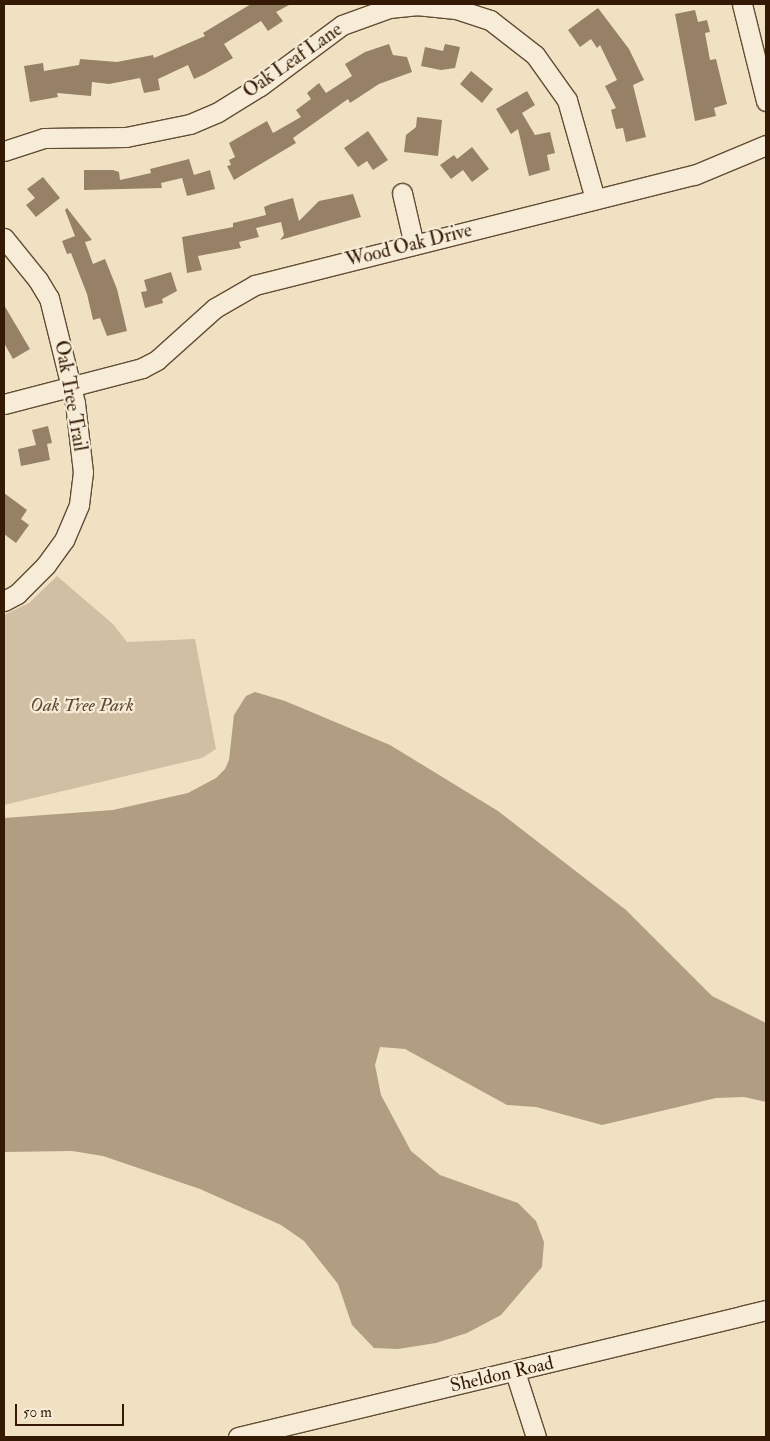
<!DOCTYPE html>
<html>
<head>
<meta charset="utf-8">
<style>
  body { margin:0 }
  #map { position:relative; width:770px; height:1441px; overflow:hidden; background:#f1e1c3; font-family:"IM FELL Double Pica",serif }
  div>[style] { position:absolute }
  .green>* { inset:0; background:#d1bfa3 }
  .water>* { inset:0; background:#b19d82 }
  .building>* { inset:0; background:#968167 }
  .roads { filter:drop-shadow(1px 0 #634c34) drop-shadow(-1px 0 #634c34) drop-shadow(0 1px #634c34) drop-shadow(0 -1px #634c34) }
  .minor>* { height:19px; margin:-9.5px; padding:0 9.5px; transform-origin:9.5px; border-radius:9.5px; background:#f6ecd8 }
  span { translate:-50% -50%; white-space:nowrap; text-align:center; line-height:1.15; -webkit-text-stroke:4.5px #f6ecd8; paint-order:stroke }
  .street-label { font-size:19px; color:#341a04 }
  .park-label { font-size:19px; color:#634c34; font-style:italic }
  .frame { position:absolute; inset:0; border:5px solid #341a04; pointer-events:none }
  .scale { position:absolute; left:15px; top:1404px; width:109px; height:22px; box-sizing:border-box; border:2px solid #341a04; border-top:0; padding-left:6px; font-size:15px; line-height:18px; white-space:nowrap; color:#341a04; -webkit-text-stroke:4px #f6ecd8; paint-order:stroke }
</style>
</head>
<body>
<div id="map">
  <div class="green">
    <div style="clip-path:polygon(57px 576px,113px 624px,127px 642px,195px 639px,216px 749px,202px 758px,4px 805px,4px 615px,29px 603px)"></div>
  </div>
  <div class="water">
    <div style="clip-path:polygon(255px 692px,285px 701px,390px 745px,498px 811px,626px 910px,712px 996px,766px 1023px,766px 1102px,744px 1097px,716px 1098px,602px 1125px,536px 1107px,507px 1105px,405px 1049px,380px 1047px,375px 1065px,381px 1095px,411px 1151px,440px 1175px,518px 1203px,536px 1221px,544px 1242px,542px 1267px,501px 1315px,467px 1333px,436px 1343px,398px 1349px,374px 1348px,352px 1325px,338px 1284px,304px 1241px,281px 1225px,200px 1189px,103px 1156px,72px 1151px,4px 1152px,4px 818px,113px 810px,188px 793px,216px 778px,225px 769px,229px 760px,234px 715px,246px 696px)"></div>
  </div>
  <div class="building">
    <div style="clip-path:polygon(251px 4px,291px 4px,276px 12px,283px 21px,268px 31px,261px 21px,224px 44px,233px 58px,205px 74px,194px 79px,188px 65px,158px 79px,160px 90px,144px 93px,140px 78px,109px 84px,92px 82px,91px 96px,57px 93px,58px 97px,30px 102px,24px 66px,43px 63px,44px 71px,79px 65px,80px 59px,117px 62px,153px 55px,154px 58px,205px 36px,203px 33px)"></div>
    <div style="clip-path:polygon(598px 8px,629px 49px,644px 80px,633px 85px,646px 137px,626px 142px,623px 128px,616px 129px,611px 110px,616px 108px,605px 86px,617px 80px,600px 45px,597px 48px,591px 39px,580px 47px,568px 30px)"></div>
    <div style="clip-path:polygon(695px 10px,698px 22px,707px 20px,710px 32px,705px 33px,710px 60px,716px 59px,727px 104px,714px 108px,716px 116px,695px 121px,675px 14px)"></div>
    <div style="clip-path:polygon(389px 44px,393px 55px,407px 57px,412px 72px,379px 84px,350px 103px,348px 99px,293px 138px,296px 143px,234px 180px,227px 166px,231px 165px,229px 160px,235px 157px,229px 143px,267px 121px,273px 133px,301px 117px,296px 110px,311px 99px,307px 93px,319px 83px,326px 93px,352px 76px,345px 64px,365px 52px)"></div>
    <div style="clip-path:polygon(445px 44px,460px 47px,455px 68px,441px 70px,421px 66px,425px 47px,443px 51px)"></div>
    <div style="clip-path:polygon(471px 71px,493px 89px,482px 103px,460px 84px)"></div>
    <div style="clip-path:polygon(527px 91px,535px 105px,522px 113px,535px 135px,550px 132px,555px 153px,547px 155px,550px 170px,529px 176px,518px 129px,511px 134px,496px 109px)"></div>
    <div style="clip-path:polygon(417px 117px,442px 120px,438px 156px,404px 152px,406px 135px,416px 127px)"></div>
    <div style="clip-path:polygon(368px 131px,388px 160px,373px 170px,367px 161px,358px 167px,344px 148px)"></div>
    <div style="clip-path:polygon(472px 147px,489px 169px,472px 182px,463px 170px,451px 179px,440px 165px,454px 155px,457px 159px)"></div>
    <div style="clip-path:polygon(189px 159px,194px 175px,210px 170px,215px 189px,187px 196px,182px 178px,161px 183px,162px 188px,84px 190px,84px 170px,113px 170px,119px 172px,120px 180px,151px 173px,150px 169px)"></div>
    <div style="clip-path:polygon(43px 177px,60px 198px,36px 217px,26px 205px,35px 198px,27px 189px)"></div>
    <div style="clip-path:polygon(353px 194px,361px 217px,280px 240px,284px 235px,281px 222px,256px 228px,259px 237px,239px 242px,241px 248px,198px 256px,202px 270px,187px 273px,182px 237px,233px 227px,233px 223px,266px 215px,264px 207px,271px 204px,293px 198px,299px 221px,319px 201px)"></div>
    <div style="clip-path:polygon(67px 208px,92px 240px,85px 242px,93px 264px,105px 259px,117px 289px,127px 331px,107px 336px,100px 318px,93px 320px,87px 294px,71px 253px,67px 254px,62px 241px,75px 236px,65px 210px)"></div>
    <div style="clip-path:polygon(171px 272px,177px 291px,162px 299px,163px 303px,145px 308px,141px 292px,147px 291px,144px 280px)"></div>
    <div style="clip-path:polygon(4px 305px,30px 349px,13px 359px,4px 343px)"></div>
    <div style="clip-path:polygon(48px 426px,52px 443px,47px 444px,50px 460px,21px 466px,18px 449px,36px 445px,32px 430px)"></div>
    <div style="clip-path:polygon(4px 493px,27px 510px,21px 519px,29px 525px,16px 543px,4px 534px)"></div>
  </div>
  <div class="roads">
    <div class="minor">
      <div style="left:742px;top:4px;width:100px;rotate:76.1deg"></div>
      <div style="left:4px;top:151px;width:42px;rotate:-18deg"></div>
      <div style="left:44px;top:138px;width:82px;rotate:-0.7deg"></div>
      <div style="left:126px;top:137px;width:65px;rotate:-11.5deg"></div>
      <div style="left:190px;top:124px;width:30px;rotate:-23deg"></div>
      <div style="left:218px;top:112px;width:49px;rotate:-31.8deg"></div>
      <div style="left:260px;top:86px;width:102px;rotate:-36.6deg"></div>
      <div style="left:342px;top:25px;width:50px;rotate:-19.9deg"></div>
      <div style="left:389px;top:8px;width:27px;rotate:-6deg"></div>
      <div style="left:416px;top:5px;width:40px;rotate:5.7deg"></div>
      <div style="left:456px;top:9px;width:36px;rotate:18deg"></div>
      <div style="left:490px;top:20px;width:57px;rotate:37.9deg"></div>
      <div style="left:535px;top:55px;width:55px;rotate:54.6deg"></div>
      <div style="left:567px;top:100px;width:103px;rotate:74.2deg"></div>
      <div style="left:402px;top:193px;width:53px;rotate:77deg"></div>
      <div style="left:4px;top:238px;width:54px;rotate:51deg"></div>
      <div style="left:38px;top:280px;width:21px;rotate:59deg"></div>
      <div style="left:49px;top:298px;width:108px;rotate:76.1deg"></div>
      <div style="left:75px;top:403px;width:69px;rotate:83.4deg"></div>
      <div style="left:83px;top:472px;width:33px;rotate:97deg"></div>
      <div style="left:79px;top:505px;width:38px;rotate:113deg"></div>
      <div style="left:64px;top:540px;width:31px;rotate:126deg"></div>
      <div style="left:46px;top:565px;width:41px;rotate:135deg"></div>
      <div style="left:17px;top:594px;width:15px;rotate:152deg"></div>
      <div style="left:4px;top:404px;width:143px;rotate:-14.6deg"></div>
      <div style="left:142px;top:368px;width:17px;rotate:-28deg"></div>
      <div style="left:157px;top:360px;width:78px;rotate:-41.9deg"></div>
      <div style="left:215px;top:308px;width:46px;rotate:-29.9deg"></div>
      <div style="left:255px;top:285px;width:453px;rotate:-14.1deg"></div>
      <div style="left:694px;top:175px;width:78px;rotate:-22.6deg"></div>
      <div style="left:515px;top:1372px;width:68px;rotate:72.1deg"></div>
      <div style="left:238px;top:1437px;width:543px;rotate:-13.52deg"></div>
    </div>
  </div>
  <div class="street-label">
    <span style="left:293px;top:61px;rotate:-35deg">Oak Leaf Lane</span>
    <span style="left:409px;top:246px;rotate:-14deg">Wood Oak Drive</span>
    <span style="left:70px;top:396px;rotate:80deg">Oak Tree Trail</span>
    <span style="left:502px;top:1375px;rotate:-13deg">Sheldon Road</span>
  </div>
  <div class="park-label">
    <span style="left:82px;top:706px">Oak Tree Park</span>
  </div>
  <div class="frame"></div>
  <div class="scale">50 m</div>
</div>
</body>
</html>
